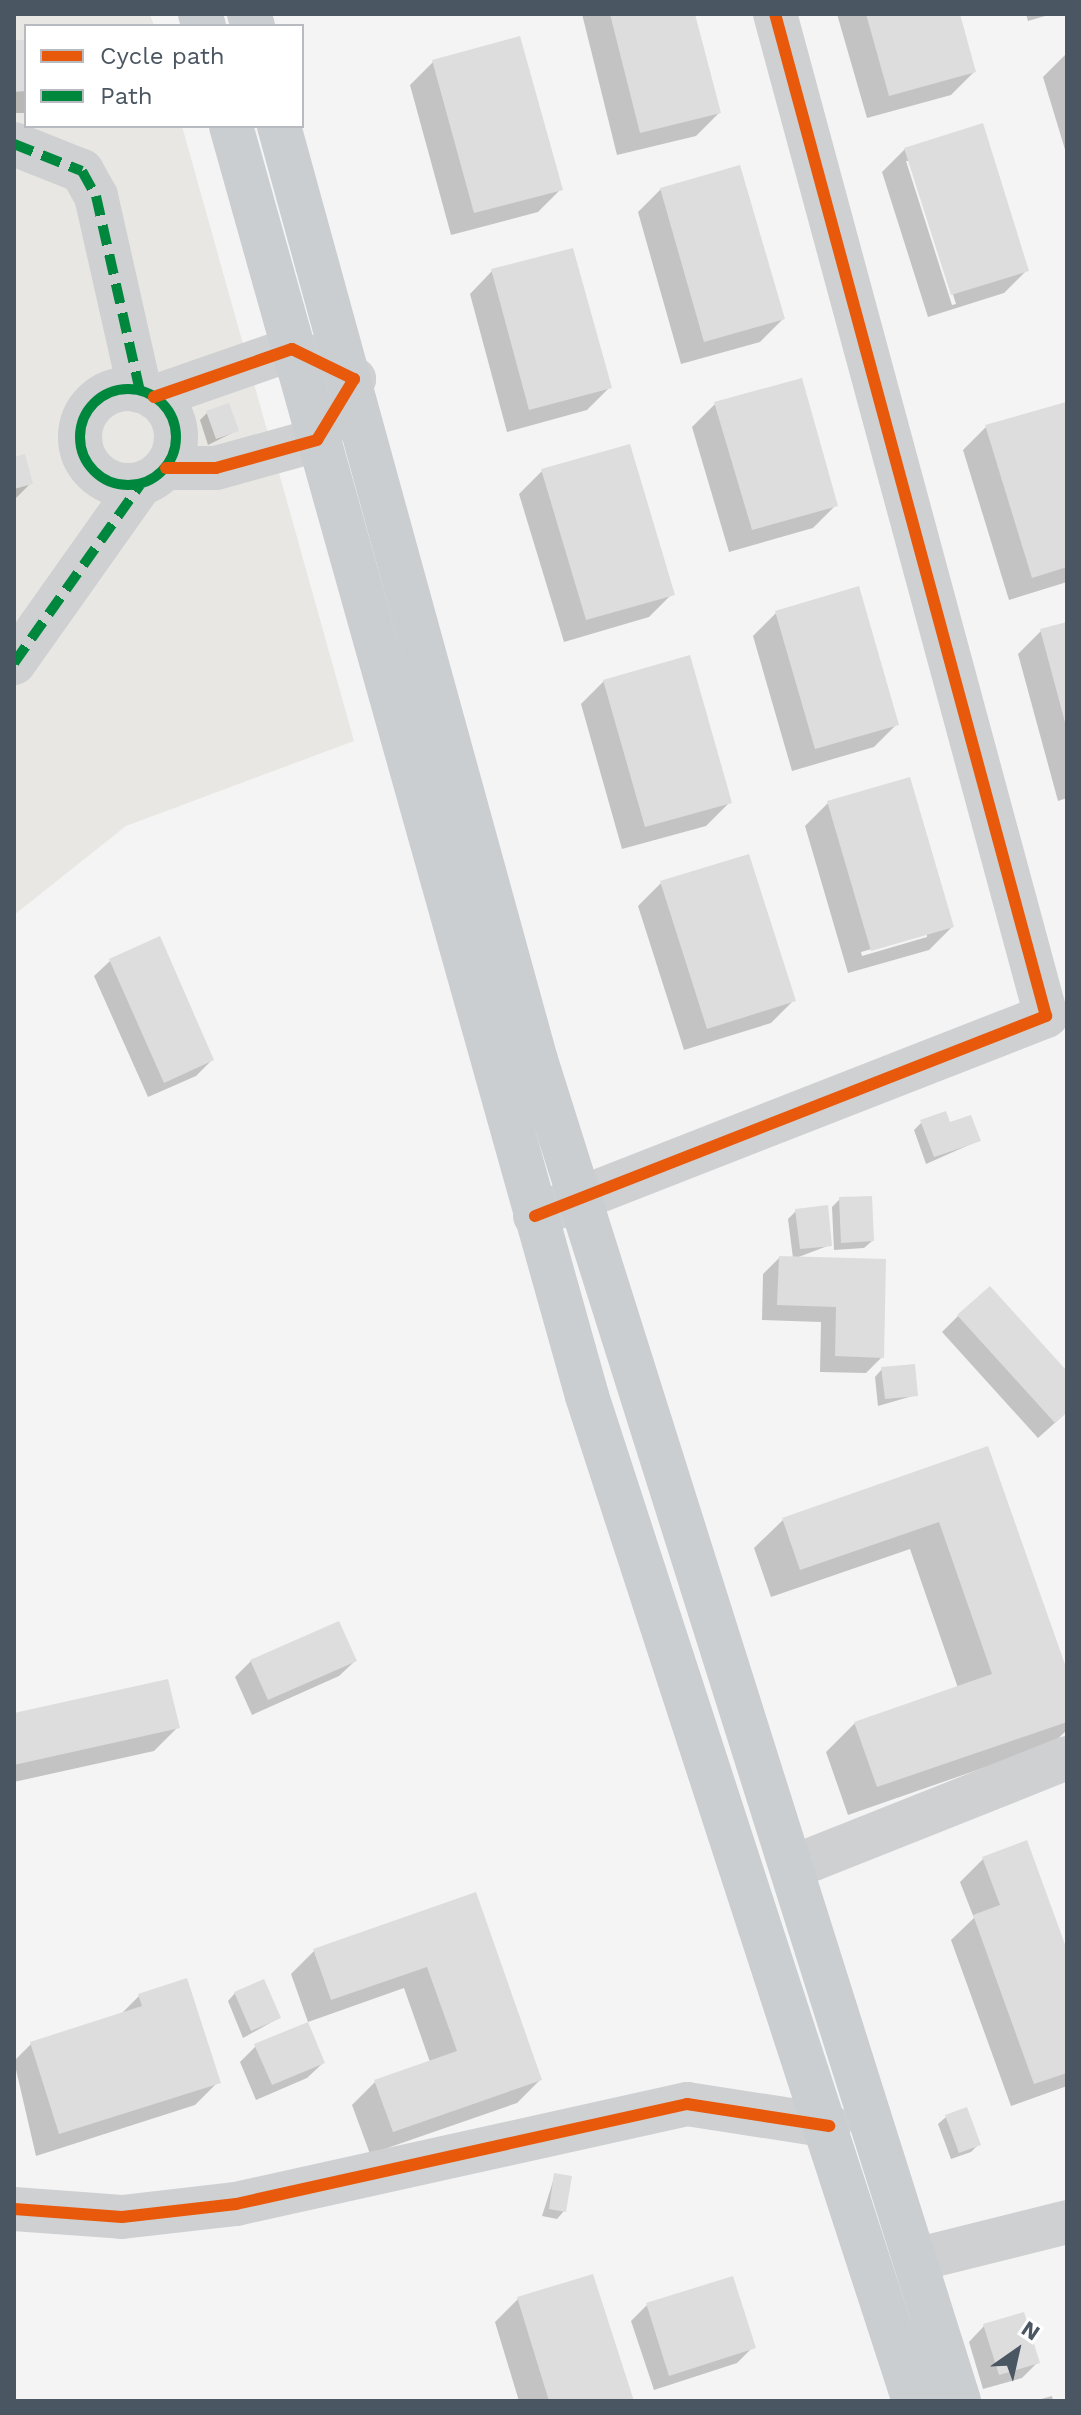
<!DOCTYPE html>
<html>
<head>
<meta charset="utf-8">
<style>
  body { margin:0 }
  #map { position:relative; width:1081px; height:2415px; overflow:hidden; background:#f4f4f4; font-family:"Work Sans",sans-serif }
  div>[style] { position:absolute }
  .commercial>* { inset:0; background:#e8e7e3 }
  .shadow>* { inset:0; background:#0003 }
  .building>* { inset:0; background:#ddddde }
  .minor>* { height:44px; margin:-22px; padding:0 22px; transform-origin:22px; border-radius:22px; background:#ced0d2 }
  .minor>.ring { margin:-22px; padding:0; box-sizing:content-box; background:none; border:44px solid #ced0d2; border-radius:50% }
  .primary>* { height:44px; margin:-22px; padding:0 22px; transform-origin:22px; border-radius:22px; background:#caced1 }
  .quiet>* { height:10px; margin-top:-5px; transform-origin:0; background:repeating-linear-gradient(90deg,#00873e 0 20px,transparent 0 30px) }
  .quiet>.ring { margin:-5px; padding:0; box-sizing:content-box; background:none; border:10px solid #00873e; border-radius:50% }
  .cycleway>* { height:12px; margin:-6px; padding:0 6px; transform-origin:6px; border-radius:6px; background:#e8590c }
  span { translate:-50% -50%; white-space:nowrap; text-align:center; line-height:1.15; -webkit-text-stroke:8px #fff; paint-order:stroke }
  .frame { position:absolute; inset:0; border:16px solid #4a5661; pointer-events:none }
  .legend { position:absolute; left:24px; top:24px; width:280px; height:104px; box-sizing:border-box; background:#fff; border:2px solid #b7bbc0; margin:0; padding:10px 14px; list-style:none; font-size:24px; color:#4a5661 }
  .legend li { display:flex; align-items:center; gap:16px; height:40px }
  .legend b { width:40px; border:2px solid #b7bbc0 }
  .north { position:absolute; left:977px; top:2311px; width:80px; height:80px; -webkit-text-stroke:6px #fff; paint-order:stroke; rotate:34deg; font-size:22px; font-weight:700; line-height:32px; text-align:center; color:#4a5661 }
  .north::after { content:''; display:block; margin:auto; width:28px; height:36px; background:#4a5661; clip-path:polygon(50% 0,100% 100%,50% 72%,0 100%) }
</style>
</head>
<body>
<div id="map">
  <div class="commercial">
    <div style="clip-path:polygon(14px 14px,150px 14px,154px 26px,26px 26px,26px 126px,182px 126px,354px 741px,126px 826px,14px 915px)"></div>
  </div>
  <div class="shadow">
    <div style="clip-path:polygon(582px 14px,693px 14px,719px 113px,696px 136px,617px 155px)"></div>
    <div style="clip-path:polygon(837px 14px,958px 14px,974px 72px,951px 95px,867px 118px)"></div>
    <div style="clip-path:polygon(1026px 14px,1052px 14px,1028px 21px)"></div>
    <div style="clip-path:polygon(14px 42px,26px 42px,26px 113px,14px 113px)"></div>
    <div style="clip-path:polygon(1066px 54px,1067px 54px,1067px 156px,1043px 77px)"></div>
    <div style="clip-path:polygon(433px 62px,561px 189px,538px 212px,451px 235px,410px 85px)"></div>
    <div style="clip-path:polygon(evenodd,905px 149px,1027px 270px,1004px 293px,928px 317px,882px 172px,905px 149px,906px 161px,911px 161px,956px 304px,952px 305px,906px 161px)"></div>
    <div style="clip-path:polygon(661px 189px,783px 319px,760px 342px,681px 364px,638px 212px)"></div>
    <div style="clip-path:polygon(492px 271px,610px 387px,587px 410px,507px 432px,470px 294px)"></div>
    <div style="clip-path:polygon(715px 404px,836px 505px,813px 528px,729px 552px,692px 427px)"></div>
    <div style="clip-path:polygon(1064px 404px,1067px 582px,1009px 600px,963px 450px,986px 427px)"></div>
    <div style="clip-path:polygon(207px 413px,236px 431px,208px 445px,200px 420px)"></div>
    <div style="clip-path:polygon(14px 459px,30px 484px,14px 500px)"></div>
    <div style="clip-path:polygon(542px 471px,672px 594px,649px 617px,564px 642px,519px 494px)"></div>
    <div style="clip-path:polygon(776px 613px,897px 724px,874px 747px,792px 771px,753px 636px)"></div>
    <div style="clip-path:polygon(1067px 624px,1067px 798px,1058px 801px,1018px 654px,1041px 631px)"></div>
    <div style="clip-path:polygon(604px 681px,729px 803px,706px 826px,622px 849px,581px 704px)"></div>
    <div style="clip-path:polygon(evenodd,828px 803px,952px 927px,929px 950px,848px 973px,805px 826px,828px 803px,927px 933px,927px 937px,862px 956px,861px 952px,927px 933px)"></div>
    <div style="clip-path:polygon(748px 856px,794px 1000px,771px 1023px,684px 1050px,638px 906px,661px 883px)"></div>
    <div style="clip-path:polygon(110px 961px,212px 1060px,196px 1076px,148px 1097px,94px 976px)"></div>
    <div style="clip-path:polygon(922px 1122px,949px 1125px,978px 1141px,926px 1164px,914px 1130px)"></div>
    <div style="clip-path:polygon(840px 1199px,872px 1241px,864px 1248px,834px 1250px,832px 1207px)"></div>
    <div style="clip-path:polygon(796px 1211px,830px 1245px,796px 1258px,882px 1357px,866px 1373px,820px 1372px,821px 1322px,762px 1320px,763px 1274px,779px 1258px,793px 1258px,788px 1219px)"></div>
    <div style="clip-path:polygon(958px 1316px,1067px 1374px,1067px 1412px,1038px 1438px,942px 1332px)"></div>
    <div style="clip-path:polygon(882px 1369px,916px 1395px,878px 1406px,875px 1377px)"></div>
    <div style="clip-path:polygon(987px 1449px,1067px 1676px,1067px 1730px,1052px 1744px,848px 1815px,826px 1752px,855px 1723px,958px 1688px,910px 1549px,771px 1597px,754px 1548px,783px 1520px)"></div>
    <div style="clip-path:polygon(251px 1661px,355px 1661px,339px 1676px,252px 1715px,235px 1677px)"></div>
    <div style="clip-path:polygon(14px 1715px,177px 1728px,154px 1751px,14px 1782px)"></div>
    <div style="clip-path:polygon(983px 1859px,1067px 1956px,1067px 2086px,1011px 2106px,951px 1940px,974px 1918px,960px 1882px)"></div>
    <div style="clip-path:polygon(475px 1895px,540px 2080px,517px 2103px,370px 2154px,352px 2105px,375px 2082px,430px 2062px,404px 1988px,308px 2022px,291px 1974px,314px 1951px)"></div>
    <div style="clip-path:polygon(235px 1993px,279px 2018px,243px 2038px,228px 2001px)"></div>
    <div style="clip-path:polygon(139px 1996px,218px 2082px,195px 2105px,36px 2156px,14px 2061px,31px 2044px,119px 2016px)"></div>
    <div style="clip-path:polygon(256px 2046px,323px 2063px,307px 2078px,256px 2100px,240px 2062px)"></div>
    <div style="clip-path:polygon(946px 2117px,979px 2144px,971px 2152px,951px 2159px,938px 2124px)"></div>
    <div style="clip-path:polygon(555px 2175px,564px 2211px,557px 2219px,542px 2216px)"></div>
    <div style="clip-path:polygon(592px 2276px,632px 2401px,519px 2401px,495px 2322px,518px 2299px)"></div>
    <div style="clip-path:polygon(647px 2305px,753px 2347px,737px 2363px,654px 2390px,631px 2321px)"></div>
    <div style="clip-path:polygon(984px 2326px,1038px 2362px,1022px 2378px,983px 2389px,969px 2342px)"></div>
    <div style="clip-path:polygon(1052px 2396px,1053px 2401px,1034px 2401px)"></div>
  </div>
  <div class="building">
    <div style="clip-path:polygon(610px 14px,695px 14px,721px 113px,640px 133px)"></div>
    <div style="clip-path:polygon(866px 14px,960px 14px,976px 72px,889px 96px)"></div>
    <div style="clip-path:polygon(520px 36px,563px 190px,474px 213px,432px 60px)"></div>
    <div style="clip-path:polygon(14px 40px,26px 40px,26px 91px,14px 92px)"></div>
    <div style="clip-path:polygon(983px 123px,1029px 271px,951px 295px,904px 148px)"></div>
    <div style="clip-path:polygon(740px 165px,785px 319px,704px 342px,660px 188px)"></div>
    <div style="clip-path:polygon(573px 248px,612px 388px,529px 410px,491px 269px)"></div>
    <div style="clip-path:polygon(802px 378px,838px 506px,752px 530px,714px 402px)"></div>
    <div style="clip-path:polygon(1066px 402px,1067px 567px,1032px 578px,985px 425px)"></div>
    <div style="clip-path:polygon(229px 403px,239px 431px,216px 439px,206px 411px)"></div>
    <div style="clip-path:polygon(630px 444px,675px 595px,586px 620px,541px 469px)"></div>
    <div style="clip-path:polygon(25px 454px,33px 484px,14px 489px,14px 457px)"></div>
    <div style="clip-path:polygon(859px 586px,899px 725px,815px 749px,775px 611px)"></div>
    <div style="clip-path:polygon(1067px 622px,1067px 725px,1066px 726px,1040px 629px)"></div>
    <div style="clip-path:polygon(690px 655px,732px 803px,645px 827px,603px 680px)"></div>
    <div style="clip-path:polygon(910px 777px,954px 927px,871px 951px,827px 801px)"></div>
    <div style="clip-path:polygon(749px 854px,796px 1001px,707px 1029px,660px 881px)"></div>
    <div style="clip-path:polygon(160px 936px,214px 1060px,164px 1083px,109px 959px)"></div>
    <div style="clip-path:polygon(946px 1111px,950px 1122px,971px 1115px,981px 1141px,934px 1157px,920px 1120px)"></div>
    <div style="clip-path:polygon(872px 1196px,874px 1241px,841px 1243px,839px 1197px)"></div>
    <div style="clip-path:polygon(828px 1205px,832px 1246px,800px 1249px,795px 1209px)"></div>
    <div style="clip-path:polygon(779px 1256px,886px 1259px,884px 1358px,835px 1356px,836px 1307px,777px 1305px)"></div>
    <div style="clip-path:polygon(990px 1286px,1067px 1371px,1067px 1412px,1055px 1423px,957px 1315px)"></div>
    <div style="clip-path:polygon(915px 1364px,918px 1396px,885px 1399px,881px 1367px)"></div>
    <div style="clip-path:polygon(988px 1446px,1067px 1670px,1067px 1722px,877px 1787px,854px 1722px,992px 1674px,939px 1522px,800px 1570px,782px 1518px)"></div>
    <div style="clip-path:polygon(339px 1621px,357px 1661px,268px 1700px,250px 1660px)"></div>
    <div style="clip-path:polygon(168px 1679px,180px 1728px,14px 1765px,14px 1713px)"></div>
    <div style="clip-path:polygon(1027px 1840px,1067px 1950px,1067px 2073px,1034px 2084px,973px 1915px,1000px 1905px,982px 1857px)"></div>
    <div style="clip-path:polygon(476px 1892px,542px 2080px,393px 2132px,374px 2080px,457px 2051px,427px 1967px,331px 2000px,313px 1949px)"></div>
    <div style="clip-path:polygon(187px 1978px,221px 2083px,59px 2134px,30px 2042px,142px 2006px,138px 1994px)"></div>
    <div style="clip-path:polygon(264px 1979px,281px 2018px,251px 2031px,234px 1992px)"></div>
    <div style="clip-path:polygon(308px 2022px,325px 2063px,272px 2085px,254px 2044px)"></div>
    <div style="clip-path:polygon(967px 2107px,981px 2145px,959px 2153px,945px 2115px)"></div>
    <div style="clip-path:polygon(554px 2173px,572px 2176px,566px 2212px,549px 2209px)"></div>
    <div style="clip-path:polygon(593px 2274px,634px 2401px,549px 2401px,517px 2297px)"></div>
    <div style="clip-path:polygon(733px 2276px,756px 2348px,669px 2376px,646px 2303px)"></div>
    <div style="clip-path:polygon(1024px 2312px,1040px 2363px,999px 2375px,983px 2324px)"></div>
  </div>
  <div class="minor">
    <div style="left:14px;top:144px;width:73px;rotate:21.7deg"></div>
    <div style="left:82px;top:171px;width:29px;rotate:61deg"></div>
    <div style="left:96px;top:196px;width:200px;rotate:77.3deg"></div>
    <div class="ring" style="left:80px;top:389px;width:52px;height:52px"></div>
    <div style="left:154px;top:397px;width:146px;rotate:-19.2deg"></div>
    <div style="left:292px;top:349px;width:69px;rotate:25.8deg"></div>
    <div style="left:354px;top:379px;width:71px;rotate:121.2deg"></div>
    <div style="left:317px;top:440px;width:105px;rotate:164.5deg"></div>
    <div style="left:216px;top:468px;width:50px;rotate:180deg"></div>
    <div style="left:14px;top:663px;width:218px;rotate:-54.7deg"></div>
    <div style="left:535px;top:1216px;width:549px;rotate:-21.37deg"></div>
    <div style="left:1046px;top:1016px;width:1038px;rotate:-105.13deg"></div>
    <div style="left:793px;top:1867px;width:295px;rotate:-21.7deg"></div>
    <div style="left:14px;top:2209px;width:108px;rotate:4.2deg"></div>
    <div style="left:122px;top:2217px;width:115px;rotate:-6.5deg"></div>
    <div style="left:236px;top:2204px;width:462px;rotate:-12.5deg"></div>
    <div style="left:687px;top:2104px;width:144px;rotate:8.8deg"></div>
    <div style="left:915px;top:2260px;width:157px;rotate:-14deg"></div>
  </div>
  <div class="primary">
    <div style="left:200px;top:14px;width:13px;rotate:72deg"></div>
    <div style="left:249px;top:14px;width:13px;rotate:72deg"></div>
    <div style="left:231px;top:126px;width:1319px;rotate:74.34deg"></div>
    <div style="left:587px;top:1396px;width:1057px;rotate:71.98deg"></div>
    <div style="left:279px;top:126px;width:969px;rotate:74.62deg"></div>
    <div style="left:536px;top:1060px;width:1406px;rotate:72.49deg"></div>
  </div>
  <div class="quiet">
    <div style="left:14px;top:144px;width:73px;rotate:21.7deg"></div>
    <div style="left:82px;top:171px;width:29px;rotate:61deg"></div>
    <div style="left:96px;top:196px;width:200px;rotate:77.3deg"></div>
    <div class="ring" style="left:80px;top:389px;width:86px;height:86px"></div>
    <div style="left:14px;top:663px;width:218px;rotate:-54.7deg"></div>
  </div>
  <div class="cycleway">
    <div style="left:154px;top:397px;width:146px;rotate:-19.2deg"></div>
    <div style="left:292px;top:349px;width:69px;rotate:25.8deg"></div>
    <div style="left:354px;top:379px;width:71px;rotate:121.2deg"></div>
    <div style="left:317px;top:440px;width:105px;rotate:164.5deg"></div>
    <div style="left:216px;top:468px;width:50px;rotate:180deg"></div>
    <div style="left:535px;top:1216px;width:549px;rotate:-21.37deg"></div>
    <div style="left:1046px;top:1016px;width:1038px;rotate:-105.13deg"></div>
    <div style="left:14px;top:2209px;width:108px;rotate:4.2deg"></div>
    <div style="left:122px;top:2217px;width:115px;rotate:-6.5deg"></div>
    <div style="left:236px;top:2204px;width:462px;rotate:-12.5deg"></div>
    <div style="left:687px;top:2104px;width:144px;rotate:8.8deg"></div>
  </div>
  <div class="frame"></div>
  <ul class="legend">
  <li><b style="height:10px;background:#e8590c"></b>Cycle path</li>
  <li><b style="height:10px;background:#00873e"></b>Path</li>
  </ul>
  <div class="north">N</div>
</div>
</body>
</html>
